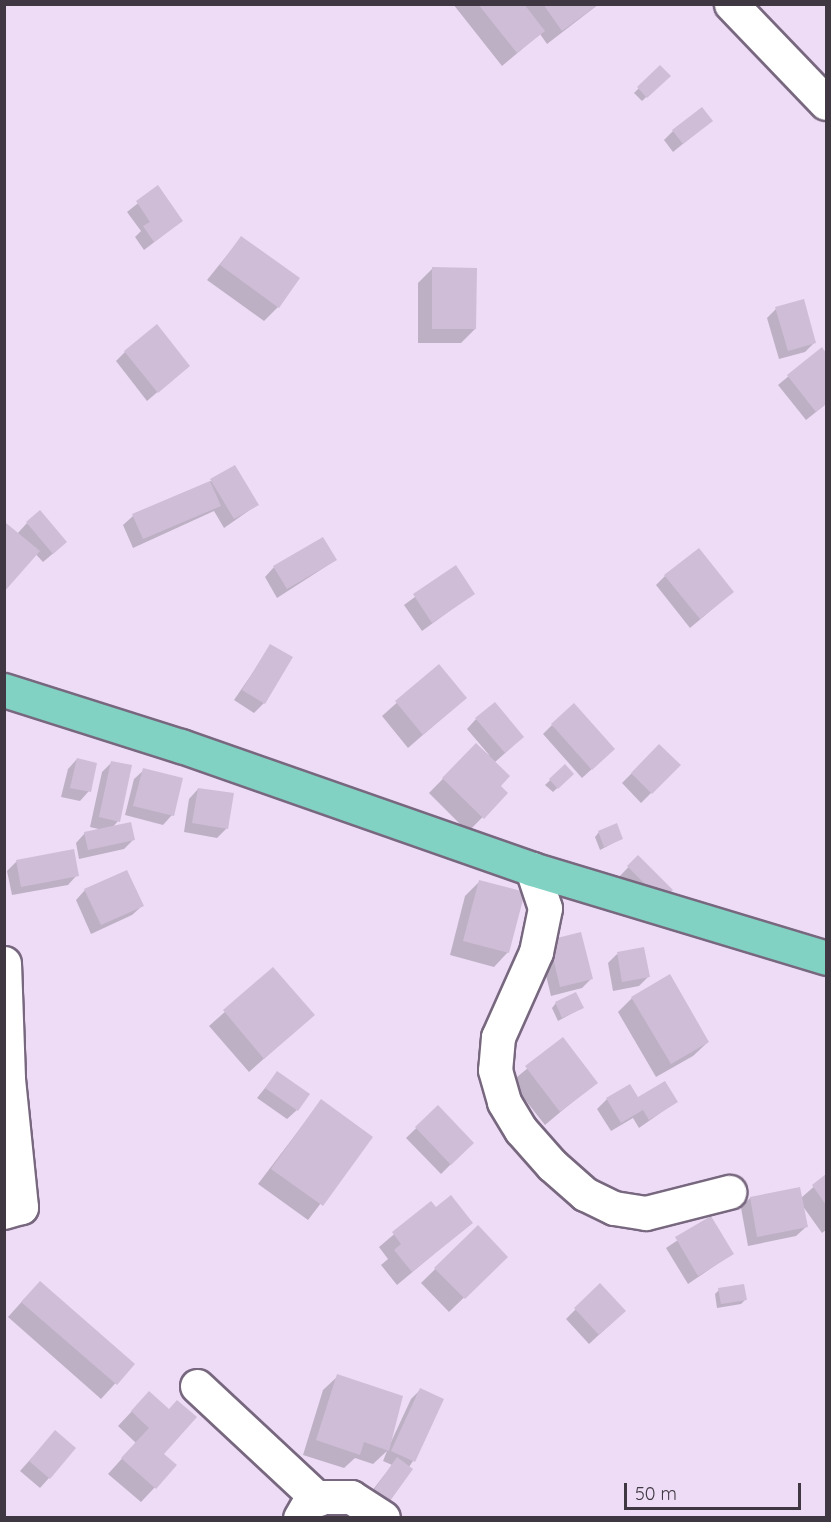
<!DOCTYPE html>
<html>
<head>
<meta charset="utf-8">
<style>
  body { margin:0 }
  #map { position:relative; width:831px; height:1522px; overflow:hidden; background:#eedcf6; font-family:Quicksand,sans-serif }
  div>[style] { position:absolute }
  .shadow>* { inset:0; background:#0003 }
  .building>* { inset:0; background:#cfbdd7 }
  .roads { filter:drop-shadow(2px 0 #78687f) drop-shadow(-2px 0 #78687f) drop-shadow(0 2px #78687f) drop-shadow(0 -2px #78687f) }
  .minor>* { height:33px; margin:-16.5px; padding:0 16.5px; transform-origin:16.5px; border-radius:16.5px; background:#fff }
  .major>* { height:33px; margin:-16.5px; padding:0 16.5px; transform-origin:16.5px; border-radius:16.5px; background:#82d2c3 }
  span { translate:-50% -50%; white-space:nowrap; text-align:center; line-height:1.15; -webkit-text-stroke:6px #eedcf6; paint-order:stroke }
  .frame { position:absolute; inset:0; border:6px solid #3f3842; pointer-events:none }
  .scale { position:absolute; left:624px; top:1483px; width:177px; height:27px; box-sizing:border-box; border:3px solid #3f3842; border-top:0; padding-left:8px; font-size:18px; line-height:21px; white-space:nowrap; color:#3f3842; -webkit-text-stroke:4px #eedcf6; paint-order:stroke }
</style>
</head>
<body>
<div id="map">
  <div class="shadow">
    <div style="clip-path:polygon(453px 4px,599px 4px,547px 44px,540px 34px,502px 66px)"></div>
    <div style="clip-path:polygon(660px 67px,668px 76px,642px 101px,634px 93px)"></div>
    <div style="clip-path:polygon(711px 121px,673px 152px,664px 140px,673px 131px)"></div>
    <div style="clip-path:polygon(157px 188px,182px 221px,144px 250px,135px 237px,141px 231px,127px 212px)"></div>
    <div style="clip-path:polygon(241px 238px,278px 307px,264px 321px,207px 280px)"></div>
    <div style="clip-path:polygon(432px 269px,475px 329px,461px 343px,418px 343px,418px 283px)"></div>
    <div style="clip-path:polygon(776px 309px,815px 342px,805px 352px,779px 359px,767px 318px)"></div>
    <div style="clip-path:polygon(821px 349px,826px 356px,826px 404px,806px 420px,778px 385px)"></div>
    <div style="clip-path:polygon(125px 352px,188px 366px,147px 401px,116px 361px)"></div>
    <div style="clip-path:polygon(211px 481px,257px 505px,224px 528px,214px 511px,133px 548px,123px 525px,133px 516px)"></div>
    <div style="clip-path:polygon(27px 523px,56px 551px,43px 562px,17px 534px)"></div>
    <div style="clip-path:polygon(336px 560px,277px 598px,265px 577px,274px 567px)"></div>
    <div style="clip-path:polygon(456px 567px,473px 594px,422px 631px,404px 605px)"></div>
    <div style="clip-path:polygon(665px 576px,722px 601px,690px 628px,656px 585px)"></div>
    <div style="clip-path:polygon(271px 646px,264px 703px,254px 713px,234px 700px)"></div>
    <div style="clip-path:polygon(438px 666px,465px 698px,408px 748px,382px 716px)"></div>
    <div style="clip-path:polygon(476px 719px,513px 746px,494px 763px,499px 786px,506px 793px,468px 832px,429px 793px,476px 745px,490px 756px,467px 729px)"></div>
    <div style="clip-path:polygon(552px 725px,604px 758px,582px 778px,543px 734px)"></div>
    <div style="clip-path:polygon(659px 746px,679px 765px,641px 803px,622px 783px)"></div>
    <div style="clip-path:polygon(77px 759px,89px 791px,80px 801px,61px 797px,68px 769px)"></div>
    <div style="clip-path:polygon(112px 762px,118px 821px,112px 828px,133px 840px,124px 849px,79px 859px,76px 843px,85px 833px,103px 830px,90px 827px,102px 772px)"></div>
    <div style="clip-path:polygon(565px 766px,572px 774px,553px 792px,545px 785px)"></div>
    <div style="clip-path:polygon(144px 770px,172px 815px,163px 825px,125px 815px,134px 779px)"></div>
    <div style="clip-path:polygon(198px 789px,227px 828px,217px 838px,184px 832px,189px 799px)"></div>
    <div style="clip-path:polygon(599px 832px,621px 839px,600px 850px,595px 837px)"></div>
    <div style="clip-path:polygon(73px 851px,77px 875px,68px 885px,12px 895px,7px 871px,16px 862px)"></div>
    <div style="clip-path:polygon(638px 857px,671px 890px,651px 909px,619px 877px)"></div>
    <div style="clip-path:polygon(480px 881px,508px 952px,494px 967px,450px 955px,465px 896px)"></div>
    <div style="clip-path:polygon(85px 890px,142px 906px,132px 915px,91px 934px,76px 900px)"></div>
    <div style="clip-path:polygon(549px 942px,591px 979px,582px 988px,551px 996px,540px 951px)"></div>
    <div style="clip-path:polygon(617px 954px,648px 977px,639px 986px,613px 991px,608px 963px)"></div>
    <div style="clip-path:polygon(273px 969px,313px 1015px,249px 1072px,209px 1026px)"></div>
    <div style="clip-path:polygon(632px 998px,708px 1042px,693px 1056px,656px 1077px,618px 1012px)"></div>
    <div style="clip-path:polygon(556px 1003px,582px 1008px,558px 1021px,552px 1008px)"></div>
    <div style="clip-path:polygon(563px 1039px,596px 1082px,545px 1125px,511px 1082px)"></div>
    <div style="clip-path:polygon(277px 1073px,297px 1110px,287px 1119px,257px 1098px)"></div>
    <div style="clip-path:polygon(607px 1099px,637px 1099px,676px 1102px,639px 1128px,633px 1118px,611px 1131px,597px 1109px)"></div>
    <div style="clip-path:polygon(321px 1101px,371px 1138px,308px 1220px,258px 1184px)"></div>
    <div style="clip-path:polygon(438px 1107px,472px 1143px,441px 1174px,406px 1138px)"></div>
    <div style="clip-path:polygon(826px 1176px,826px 1230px,822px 1233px,802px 1205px,806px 1227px,796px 1236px,748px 1246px,741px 1208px,750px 1198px,801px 1198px)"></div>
    <div style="clip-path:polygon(431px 1203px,436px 1209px,471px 1223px,397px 1285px,381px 1265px,388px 1259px,379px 1247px)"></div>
    <div style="clip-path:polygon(711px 1218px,732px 1254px,688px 1284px,666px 1248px)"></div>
    <div style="clip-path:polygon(478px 1227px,506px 1257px,449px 1312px,421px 1283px)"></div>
    <div style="clip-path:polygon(600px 1285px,615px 1320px,589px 1344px,566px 1319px)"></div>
    <div style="clip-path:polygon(719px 1290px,745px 1300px,741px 1304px,717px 1308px,715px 1294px)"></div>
    <div style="clip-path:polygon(26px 1297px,133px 1364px,101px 1399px,8px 1317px)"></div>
    <div style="clip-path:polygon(338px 1376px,391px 1442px,411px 1399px,421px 1389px,413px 1461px,380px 1510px,365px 1500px,392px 1465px,383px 1461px,387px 1451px,373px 1464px,355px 1458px,344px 1468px,303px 1455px,323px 1390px)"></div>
    <div style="clip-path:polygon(149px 1393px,162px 1454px,175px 1466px,141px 1502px,108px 1474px,136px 1443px,118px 1426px)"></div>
    <div style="clip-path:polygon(55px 1432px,49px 1478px,40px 1488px,20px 1471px)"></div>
  </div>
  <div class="building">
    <div style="clip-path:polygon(478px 4px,524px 4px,545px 31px,517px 53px)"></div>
    <div style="clip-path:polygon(543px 4px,599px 4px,562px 31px)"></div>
    <div style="clip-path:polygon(660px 65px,671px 76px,647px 98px,637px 87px)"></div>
    <div style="clip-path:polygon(702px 107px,713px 121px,683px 144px,672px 130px)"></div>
    <div style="clip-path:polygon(158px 185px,183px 221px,154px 242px,143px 226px,150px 222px,136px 201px)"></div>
    <div style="clip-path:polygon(241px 236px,300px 278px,279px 308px,220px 265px)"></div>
    <div style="clip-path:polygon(432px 267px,477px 268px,476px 329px,432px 329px)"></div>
    <div style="clip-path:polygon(804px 299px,816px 343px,788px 351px,775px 307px)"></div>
    <div style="clip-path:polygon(157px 324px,190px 366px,158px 393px,124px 351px)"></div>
    <div style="clip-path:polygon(822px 347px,826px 353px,826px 404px,816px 412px,787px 375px)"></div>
    <div style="clip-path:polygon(235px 465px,259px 505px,234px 519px,210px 479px)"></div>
    <div style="clip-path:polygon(210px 481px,221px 506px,143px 539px,132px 514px)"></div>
    <div style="clip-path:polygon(40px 510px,67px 542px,53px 554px,26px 522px)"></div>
    <div style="clip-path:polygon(6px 523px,40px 551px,4px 592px,4px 525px)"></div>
    <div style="clip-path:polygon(323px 537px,337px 560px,287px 589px,273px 566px)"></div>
    <div style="clip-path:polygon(699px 548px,734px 592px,700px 619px,664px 575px)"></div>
    <div style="clip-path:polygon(456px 565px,475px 594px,432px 623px,413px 594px)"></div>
    <div style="clip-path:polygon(270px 644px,293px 657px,265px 704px,242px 690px)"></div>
    <div style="clip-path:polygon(439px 664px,467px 698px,423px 735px,395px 701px)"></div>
    <div style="clip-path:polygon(495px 702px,524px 737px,505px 753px,475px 718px)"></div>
    <div style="clip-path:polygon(574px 703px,615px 749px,592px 770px,551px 724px)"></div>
    <div style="clip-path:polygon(476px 743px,510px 776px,501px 786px,508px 793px,484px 819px,442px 778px)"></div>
    <div style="clip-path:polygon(659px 744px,681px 765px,652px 794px,631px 773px)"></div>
    <div style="clip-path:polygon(77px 758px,97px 763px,91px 792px,70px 788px)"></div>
    <div style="clip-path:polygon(111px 761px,132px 765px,120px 822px,99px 817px)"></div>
    <div style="clip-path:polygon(565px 764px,574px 774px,558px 789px,549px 779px)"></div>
    <div style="clip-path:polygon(143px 768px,183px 778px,174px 816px,133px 806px)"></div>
    <div style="clip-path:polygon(198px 788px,234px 793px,228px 829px,192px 823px)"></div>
    <div style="clip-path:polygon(131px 822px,135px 840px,88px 850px,84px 832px)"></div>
    <div style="clip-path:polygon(617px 823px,623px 839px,604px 847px,598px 831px)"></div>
    <div style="clip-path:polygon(74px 849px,79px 876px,21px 887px,16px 860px)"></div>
    <div style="clip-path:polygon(638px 855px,673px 890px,662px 901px,627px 866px)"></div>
    <div style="clip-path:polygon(127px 870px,144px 906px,101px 925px,84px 889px)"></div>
    <div style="clip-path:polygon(479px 880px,525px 892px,509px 953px,463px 941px)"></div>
    <div style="clip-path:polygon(581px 932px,593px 979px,560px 987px,549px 940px)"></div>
    <div style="clip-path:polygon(644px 947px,650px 977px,622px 982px,617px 952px)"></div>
    <div style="clip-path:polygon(273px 967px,315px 1015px,264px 1059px,223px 1010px)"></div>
    <div style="clip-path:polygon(670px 974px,709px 1042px,671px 1064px,631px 997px)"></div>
    <div style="clip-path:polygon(576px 992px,584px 1008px,562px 1018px,555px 1002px)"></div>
    <div style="clip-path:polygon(563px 1037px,598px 1083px,560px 1112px,525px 1066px)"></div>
    <div style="clip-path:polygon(277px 1071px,310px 1094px,298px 1111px,265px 1088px)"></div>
    <div style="clip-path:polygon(665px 1081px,678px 1102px,649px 1120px,643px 1110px,621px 1123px,606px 1098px,630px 1084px,638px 1097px)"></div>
    <div style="clip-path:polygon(321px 1099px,373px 1137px,323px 1206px,271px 1169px)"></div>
    <div style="clip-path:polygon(438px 1105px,474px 1143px,451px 1165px,415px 1127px)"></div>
    <div style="clip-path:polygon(826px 1174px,826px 1205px,812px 1185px)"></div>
    <div style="clip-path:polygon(800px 1187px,808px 1227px,757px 1237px,750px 1197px)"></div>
    <div style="clip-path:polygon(451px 1195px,473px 1223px,412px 1272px,394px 1250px,401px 1244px,392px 1232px,431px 1201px,436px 1207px)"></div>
    <div style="clip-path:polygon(711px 1216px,734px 1254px,698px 1276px,675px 1237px)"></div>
    <div style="clip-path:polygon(478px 1225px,508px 1257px,465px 1299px,434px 1268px)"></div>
    <div style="clip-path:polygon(40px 1281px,135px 1364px,117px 1385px,21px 1302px)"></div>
    <div style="clip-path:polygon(600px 1283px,626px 1311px,599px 1335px,574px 1308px)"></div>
    <div style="clip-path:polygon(744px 1284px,747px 1300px,721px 1304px,718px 1288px)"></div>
    <div style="clip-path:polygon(337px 1374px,403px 1396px,389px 1451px,364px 1442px,360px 1455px,316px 1440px)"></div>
    <div style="clip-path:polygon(420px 1388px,444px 1399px,415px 1462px,391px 1451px)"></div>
    <div style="clip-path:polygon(149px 1391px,169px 1409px,177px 1400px,197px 1417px,164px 1454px,177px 1465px,156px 1489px,121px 1458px,149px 1428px,131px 1411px)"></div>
    <div style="clip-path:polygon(55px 1430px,76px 1448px,50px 1479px,29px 1461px)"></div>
    <div style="clip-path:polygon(397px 1457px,413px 1469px,390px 1501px,374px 1490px)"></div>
  </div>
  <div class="roads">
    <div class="minor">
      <div style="left:731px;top:4px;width:137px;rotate:46.2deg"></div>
      <div style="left:532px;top:869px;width:41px;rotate:71.6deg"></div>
      <div style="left:545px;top:908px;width:45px;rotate:101.6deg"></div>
      <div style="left:536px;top:952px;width:93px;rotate:114.1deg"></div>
      <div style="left:498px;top:1037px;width:33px;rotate:95deg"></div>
      <div style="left:495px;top:1070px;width:33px;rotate:74deg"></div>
      <div style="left:504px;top:1102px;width:33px;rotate:59deg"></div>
      <div style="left:521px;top:1130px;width:47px;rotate:48.5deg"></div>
      <div style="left:552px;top:1165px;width:44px;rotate:41.3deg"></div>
      <div style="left:585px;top:1194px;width:32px;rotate:26deg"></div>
      <div style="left:614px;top:1208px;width:32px;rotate:9deg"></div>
      <div style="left:646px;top:1213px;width:86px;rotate:-14.2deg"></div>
      <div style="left:4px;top:963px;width:116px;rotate:88deg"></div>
      <div style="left:8px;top:1079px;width:129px;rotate:84.2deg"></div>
      <div style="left:21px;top:1207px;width:18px;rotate:164deg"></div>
      <div style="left:197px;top:1386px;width:166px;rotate:43deg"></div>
      <div style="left:300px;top:1518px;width:24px;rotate:-60deg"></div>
      <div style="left:312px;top:1497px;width:39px"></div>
      <div style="left:351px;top:1497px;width:38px;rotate:33deg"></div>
    </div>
    <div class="major">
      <div style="left:4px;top:690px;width:186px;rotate:17.6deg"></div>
      <div style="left:181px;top:746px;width:372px;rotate:19.3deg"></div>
      <div style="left:532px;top:869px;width:307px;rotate:16.8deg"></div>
    </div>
  </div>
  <div class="frame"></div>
  <div class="scale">50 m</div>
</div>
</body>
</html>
